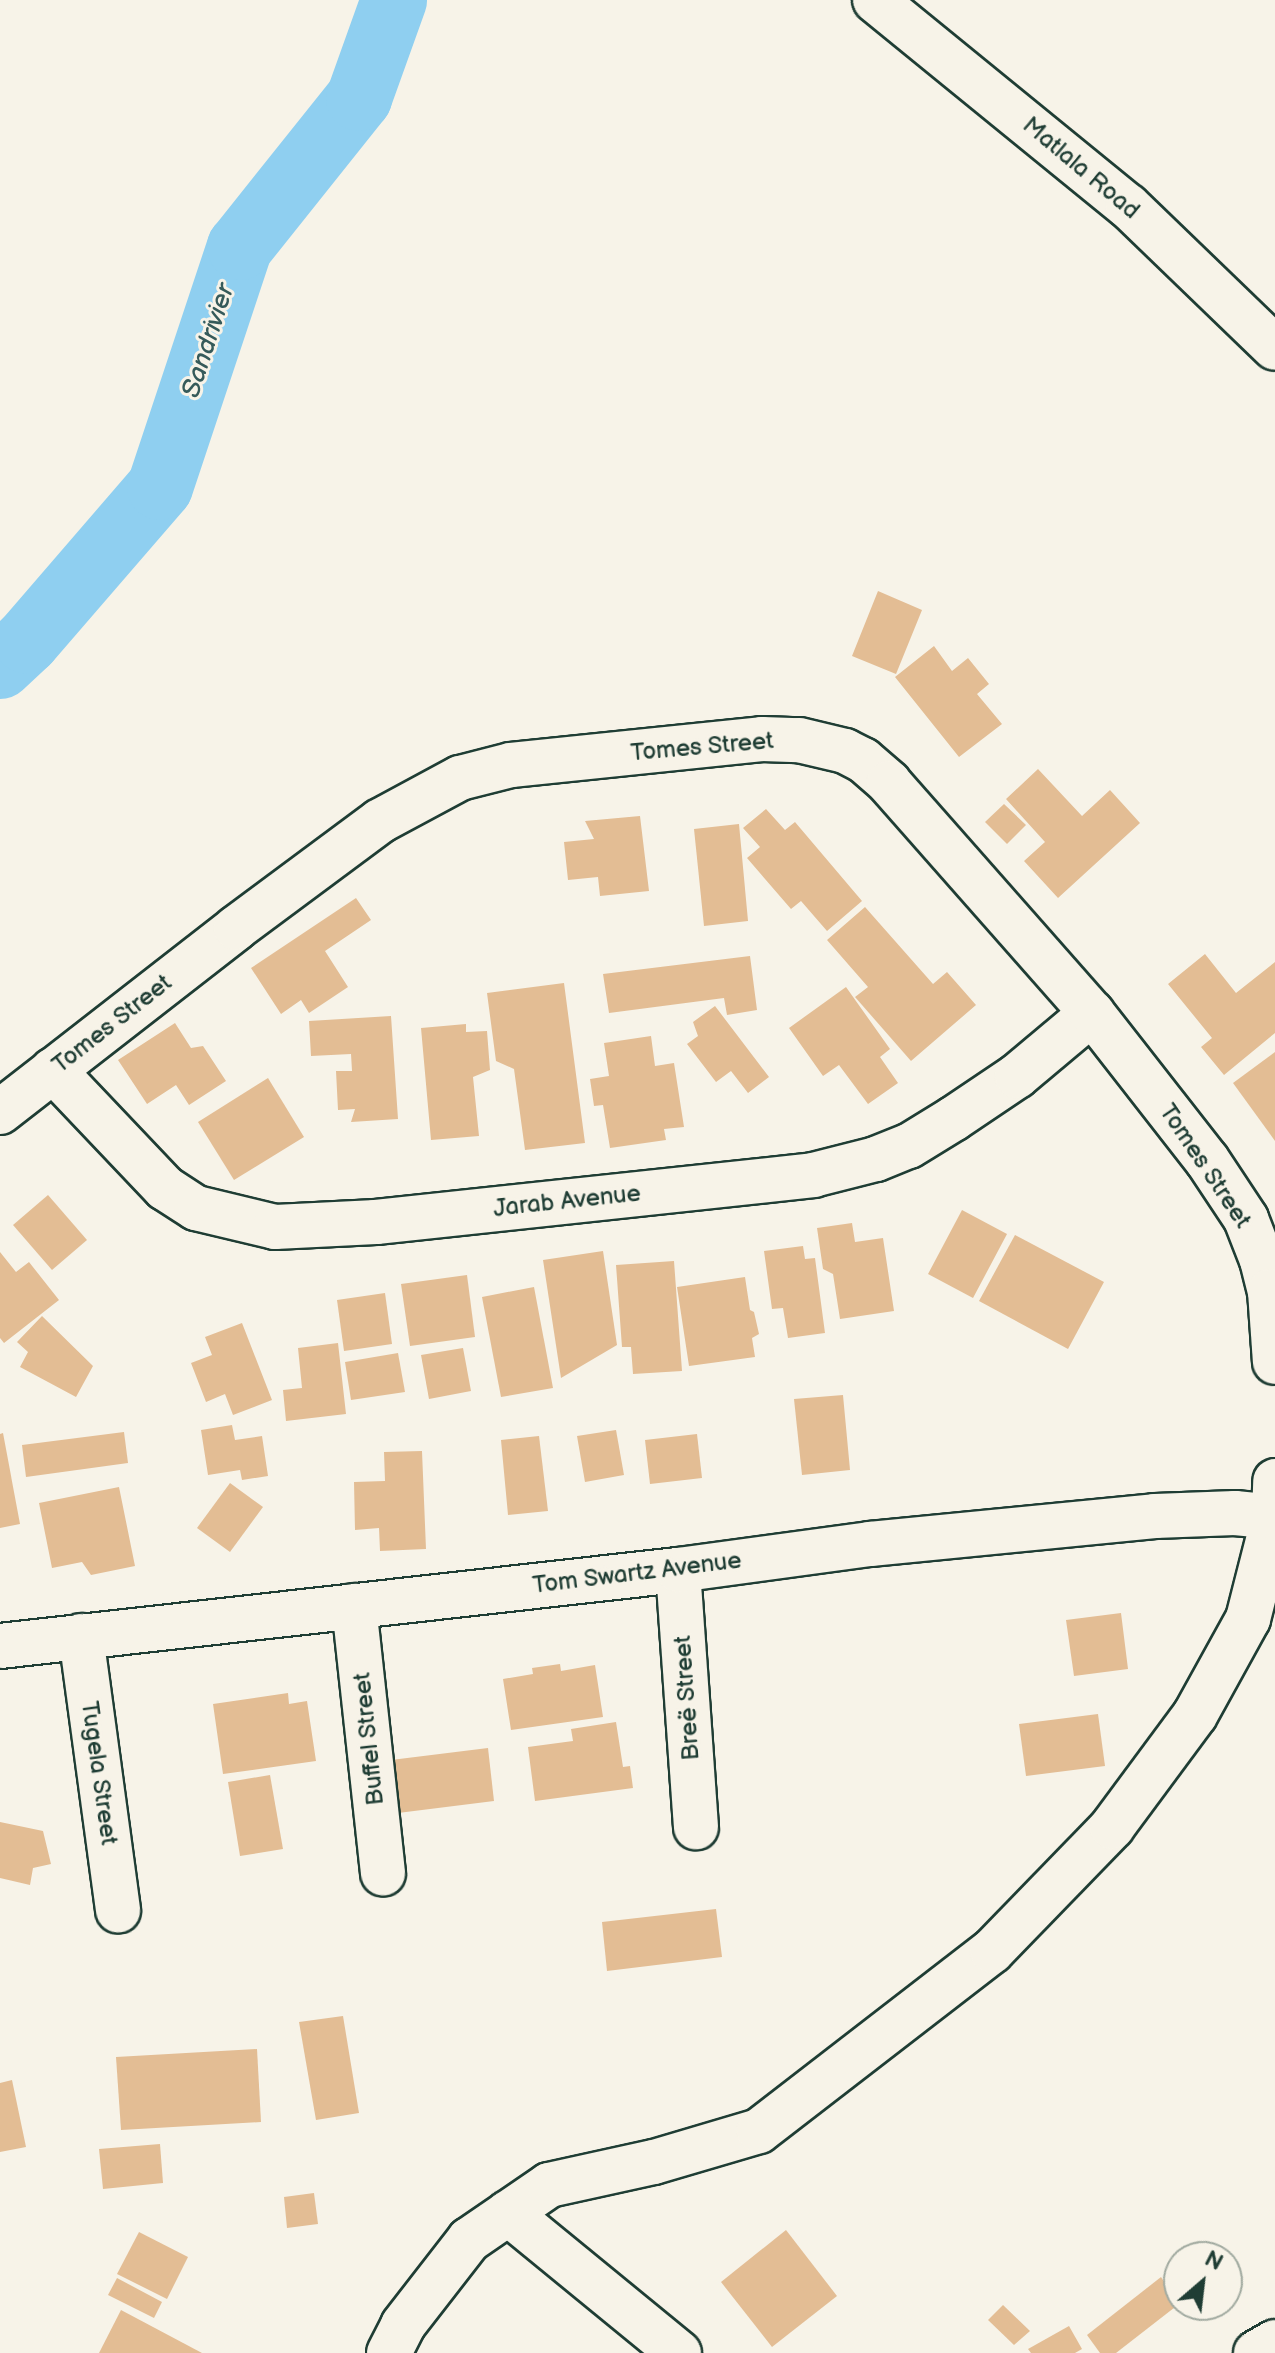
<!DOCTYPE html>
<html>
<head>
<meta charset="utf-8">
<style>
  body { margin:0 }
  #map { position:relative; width:1275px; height:2353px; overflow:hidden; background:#f7f3e8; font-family:"Balsamiq Sans",sans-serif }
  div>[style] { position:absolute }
  .river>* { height:66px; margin:-33px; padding:0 33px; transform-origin:33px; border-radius:33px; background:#8fcff0 }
  .building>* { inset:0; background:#e3bd94 }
  .roads { filter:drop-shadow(2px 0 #1f3d34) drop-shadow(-2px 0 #1f3d34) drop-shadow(0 2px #1f3d34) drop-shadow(0 -2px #1f3d34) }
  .minor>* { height:44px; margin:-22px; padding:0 22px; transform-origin:22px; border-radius:22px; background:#f7f3e8 }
  .major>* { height:44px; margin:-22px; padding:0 22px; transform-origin:22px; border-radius:22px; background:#f7f3e8 }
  span { translate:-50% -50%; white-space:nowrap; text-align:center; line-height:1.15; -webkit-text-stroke:6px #f7f3e8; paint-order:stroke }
  .street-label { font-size:24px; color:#1f3d34 }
  .water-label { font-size:26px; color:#355a5a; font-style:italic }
  .north { position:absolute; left:1163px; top:2241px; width:80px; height:80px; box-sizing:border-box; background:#f7f3e8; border:2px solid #a1aaa0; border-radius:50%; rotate:28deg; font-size:22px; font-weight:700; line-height:32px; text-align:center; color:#1f3d34 }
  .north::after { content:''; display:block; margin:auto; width:28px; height:36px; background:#1f3d34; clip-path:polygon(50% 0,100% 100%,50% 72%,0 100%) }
</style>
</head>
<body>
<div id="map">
  <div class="river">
    <div style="left:0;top:666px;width:37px;rotate:-43deg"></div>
    <div style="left:27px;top:641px;width:203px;rotate:-49.2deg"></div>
    <div style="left:160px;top:487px;width:253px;rotate:-71.6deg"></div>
    <div style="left:240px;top:247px;width:191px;rotate:-51.4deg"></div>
    <div style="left:359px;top:98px;width:104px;rotate:-70.3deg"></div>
  </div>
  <div class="building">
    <div style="clip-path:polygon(878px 591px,922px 610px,896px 674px,852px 656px)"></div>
    <div style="clip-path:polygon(934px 646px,952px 671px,968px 658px,989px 684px,977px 694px,1002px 724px,959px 757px,895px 677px)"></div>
    <div style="clip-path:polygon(1038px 769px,1082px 816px,1110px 790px,1140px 823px,1058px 898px,1024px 861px,1045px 842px,1006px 799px)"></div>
    <div style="clip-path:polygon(1004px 804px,1026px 825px,1007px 844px,985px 822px)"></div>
    <div style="clip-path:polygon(766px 809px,785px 830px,795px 822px,862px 901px,827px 931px,801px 901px,791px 909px,747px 858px,760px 847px,743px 828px)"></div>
    <div style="clip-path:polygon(640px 816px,649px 891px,600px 896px,598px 877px,568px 880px,564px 842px,594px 839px,585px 821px)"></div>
    <div style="clip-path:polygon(739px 824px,748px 921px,704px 926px,694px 829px)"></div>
    <div style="clip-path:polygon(356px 898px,371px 920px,325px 951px,348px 987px,309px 1013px,301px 1000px,281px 1014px,251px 968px)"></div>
    <div style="clip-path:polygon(865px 907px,933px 984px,947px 972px,976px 1005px,911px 1061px,855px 997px,868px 987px,827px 940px)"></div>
    <div style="clip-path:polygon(1205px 954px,1236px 993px,1275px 962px,1275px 1033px,1224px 1075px,1201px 1047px,1212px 1038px,1168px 984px)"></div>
    <div style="clip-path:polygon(750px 956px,757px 1010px,727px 1015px,724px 998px,609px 1013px,603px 974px)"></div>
    <div style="clip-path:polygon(564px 983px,585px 1143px,525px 1150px,514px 1069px,496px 1061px,487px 993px)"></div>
    <div style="clip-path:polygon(846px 987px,890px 1049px,880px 1057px,898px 1083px,868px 1104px,839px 1065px,823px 1076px,789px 1028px)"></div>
    <div style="clip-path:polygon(715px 1006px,769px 1077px,748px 1093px,731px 1071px,716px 1082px,687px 1044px,698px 1036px,693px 1022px)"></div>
    <div style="clip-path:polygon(391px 1016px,398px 1119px,351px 1122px,355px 1109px,338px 1110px,336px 1071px,352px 1071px,351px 1054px,311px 1056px,309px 1021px)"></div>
    <div style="clip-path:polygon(175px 1023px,191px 1048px,203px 1046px,226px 1081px,189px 1105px,176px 1085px,147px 1104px,118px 1060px)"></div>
    <div style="clip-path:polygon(466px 1024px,466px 1032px,487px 1031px,490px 1070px,473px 1077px,479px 1136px,431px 1140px,421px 1028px)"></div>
    <div style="clip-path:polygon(651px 1036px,655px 1066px,674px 1063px,684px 1127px,664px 1129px,666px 1140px,610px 1148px,603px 1105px,594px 1106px,590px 1079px,609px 1076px,604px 1043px)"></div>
    <div style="clip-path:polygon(1275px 1052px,1275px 1141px,1233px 1083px)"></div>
    <div style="clip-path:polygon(268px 1078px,304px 1137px,234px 1180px,198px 1122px)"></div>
    <div style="clip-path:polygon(48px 1195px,87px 1240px,52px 1270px,13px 1225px)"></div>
    <div style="clip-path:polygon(962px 1210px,1007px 1234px,973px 1298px,928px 1274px)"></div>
    <div style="clip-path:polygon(852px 1223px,855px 1242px,883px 1238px,894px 1311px,840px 1319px,833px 1274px,823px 1269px,817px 1228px)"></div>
    <div style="clip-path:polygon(1015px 1235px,1104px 1282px,1068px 1349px,979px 1301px)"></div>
    <div style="clip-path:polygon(803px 1246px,805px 1259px,815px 1258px,825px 1333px,788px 1338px,783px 1308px,772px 1309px,764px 1251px)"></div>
    <div style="clip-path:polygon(603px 1251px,617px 1345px,561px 1378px,543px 1260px)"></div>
    <div style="clip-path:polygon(0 1252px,16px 1272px,29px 1262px,59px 1300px,4px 1343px,0 1338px)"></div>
    <div style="clip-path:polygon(674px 1261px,682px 1371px,633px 1374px,631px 1347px,622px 1347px,616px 1265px)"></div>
    <div style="clip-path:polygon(467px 1275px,475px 1337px,410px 1346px,401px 1284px)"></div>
    <div style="clip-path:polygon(745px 1277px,750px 1310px,754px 1312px,759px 1334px,752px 1338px,755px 1357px,689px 1366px,677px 1287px)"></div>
    <div style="clip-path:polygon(534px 1287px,553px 1388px,501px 1397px,482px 1297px)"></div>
    <div style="clip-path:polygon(385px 1293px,392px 1344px,344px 1351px,337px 1300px)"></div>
    <div style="clip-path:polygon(42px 1316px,93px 1366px,76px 1397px,20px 1367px,28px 1352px,17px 1342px)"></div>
    <div style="clip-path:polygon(242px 1323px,272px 1400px,233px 1415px,225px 1394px,206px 1402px,191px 1363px,212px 1355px,205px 1337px)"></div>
    <div style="clip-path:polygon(338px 1343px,346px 1414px,286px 1421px,283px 1390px,302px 1388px,298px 1348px)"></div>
    <div style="clip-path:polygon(463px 1348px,471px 1391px,429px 1399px,421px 1355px)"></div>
    <div style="clip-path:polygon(398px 1353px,405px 1392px,351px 1400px,345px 1362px)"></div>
    <div style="clip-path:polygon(843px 1395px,850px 1470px,802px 1475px,794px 1399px)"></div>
    <div style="clip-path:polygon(232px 1425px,235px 1440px,262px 1436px,268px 1476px,242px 1480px,240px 1470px,208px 1475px,201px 1430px)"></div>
    <div style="clip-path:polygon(616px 1430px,624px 1475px,585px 1482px,577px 1436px)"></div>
    <div style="clip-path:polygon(124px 1432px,128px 1463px,26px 1477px,22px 1445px)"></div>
    <div style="clip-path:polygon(3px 1433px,20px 1524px,0 1528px,0 1434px)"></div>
    <div style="clip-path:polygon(697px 1434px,702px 1478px,650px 1484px,645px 1440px)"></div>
    <div style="clip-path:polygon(539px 1436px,548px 1511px,508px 1515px,501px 1440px)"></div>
    <div style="clip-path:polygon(422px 1451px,426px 1549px,380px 1551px,379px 1528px,355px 1530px,354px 1482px,385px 1481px,384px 1452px)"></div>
    <div style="clip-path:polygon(230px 1483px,263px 1507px,230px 1552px,197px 1528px)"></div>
    <div style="clip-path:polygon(119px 1487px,135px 1566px,91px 1575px,82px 1562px,52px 1568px,39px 1503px)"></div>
    <div style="clip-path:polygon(1121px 1613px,1128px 1669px,1074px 1676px,1066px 1620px)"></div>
    <div style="clip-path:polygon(560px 1664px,561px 1671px,595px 1665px,603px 1717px,511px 1730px,503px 1679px,533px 1674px,532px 1668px)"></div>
    <div style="clip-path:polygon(288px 1693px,289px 1704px,307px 1701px,316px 1761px,223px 1774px,213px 1704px)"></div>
    <div style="clip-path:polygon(1098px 1714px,1105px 1766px,1026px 1776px,1019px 1724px)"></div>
    <div style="clip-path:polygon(616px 1722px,623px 1767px,630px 1766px,633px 1788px,535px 1801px,528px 1747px,573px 1741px,571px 1729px)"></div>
    <div style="clip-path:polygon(488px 1748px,494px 1801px,398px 1813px,391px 1760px)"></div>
    <div style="clip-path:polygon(270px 1775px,283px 1849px,240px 1856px,228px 1782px)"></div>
    <div style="clip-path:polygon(0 1822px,43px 1831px,51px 1864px,33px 1868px,30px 1885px,0 1878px)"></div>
    <div style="clip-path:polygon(716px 1909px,722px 1957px,607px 1971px,602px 1922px)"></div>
    <div style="clip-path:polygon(343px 2016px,359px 2113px,316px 2120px,299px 2022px)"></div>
    <div style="clip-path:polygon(257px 2049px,261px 2122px,121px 2130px,116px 2057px)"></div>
    <div style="clip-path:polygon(12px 2080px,26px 2147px,0 2152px,0 2083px)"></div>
    <div style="clip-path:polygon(160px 2144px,163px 2183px,103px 2189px,99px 2149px)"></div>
    <div style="clip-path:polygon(314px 2193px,318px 2224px,287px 2228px,284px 2197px)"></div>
    <div style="clip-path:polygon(786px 2230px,837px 2296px,772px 2347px,721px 2282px)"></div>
    <div style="clip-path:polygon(139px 2232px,188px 2257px,167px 2299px,117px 2274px)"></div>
    <div style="clip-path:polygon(1161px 2277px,1179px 2304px,1116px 2353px,1100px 2353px,1087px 2335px)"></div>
    <div style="clip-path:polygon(117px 2278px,162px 2302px,154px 2318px,108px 2295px)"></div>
    <div style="clip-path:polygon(1003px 2305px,1030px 2331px,1014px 2345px,988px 2320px)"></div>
    <div style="clip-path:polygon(121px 2310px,202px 2353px,99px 2353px)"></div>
    <div style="clip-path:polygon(1069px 2326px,1082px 2349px,1075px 2353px,1031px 2353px,1028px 2349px)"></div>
  </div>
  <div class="roads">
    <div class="minor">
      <div style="left:53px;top:1070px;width:163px;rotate:46.5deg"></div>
      <div style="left:165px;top:1188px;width:37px;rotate:33deg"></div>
      <div style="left:196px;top:1208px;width:81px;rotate:13.5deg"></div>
      <div style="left:275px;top:1227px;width:101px;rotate:-2.8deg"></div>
      <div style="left:376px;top:1222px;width:440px;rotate:-6.1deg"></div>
      <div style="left:813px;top:1175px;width:65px;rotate:-14.3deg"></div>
      <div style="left:876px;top:1159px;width:35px;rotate:-22deg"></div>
      <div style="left:909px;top:1146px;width:52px;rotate:-31.5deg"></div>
      <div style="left:953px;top:1119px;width:77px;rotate:-33.9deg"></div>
      <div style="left:1017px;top:1076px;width:98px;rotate:-40deg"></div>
      <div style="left:0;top:1112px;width:299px;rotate:-37.9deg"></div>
      <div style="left:236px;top:928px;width:179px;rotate:-36.6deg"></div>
      <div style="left:380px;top:821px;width:91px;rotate:-28.3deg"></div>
      <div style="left:460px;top:778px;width:53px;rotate:-14.3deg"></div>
      <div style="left:511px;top:765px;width:252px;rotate:-5.9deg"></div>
      <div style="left:762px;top:739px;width:37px;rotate:2deg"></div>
      <div style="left:799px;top:740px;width:47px;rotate:13.4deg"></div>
      <div style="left:845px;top:751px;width:20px;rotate:27deg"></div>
      <div style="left:863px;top:760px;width:35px;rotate:41deg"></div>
      <div style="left:889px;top:783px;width:307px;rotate:48.6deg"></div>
      <div style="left:1092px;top:1013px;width:187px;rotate:52deg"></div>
      <div style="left:1207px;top:1160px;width:71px;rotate:56.5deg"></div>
      <div style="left:1246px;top:1219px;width:44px;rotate:68.7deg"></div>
      <div style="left:1262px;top:1260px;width:32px;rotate:76deg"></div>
      <div style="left:1270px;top:1291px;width:71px;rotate:86deg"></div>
      <div style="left:678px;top:1570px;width:258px;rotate:86deg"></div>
      <div style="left:354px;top:1606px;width:269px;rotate:83.8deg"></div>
      <div style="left:81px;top:1636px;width:277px;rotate:82.3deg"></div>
      <div style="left:0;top:1646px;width:682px;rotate:-6.4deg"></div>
      <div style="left:678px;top:1570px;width:194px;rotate:-7.7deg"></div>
      <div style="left:870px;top:1544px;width:286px;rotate:-5.6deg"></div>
      <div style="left:1155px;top:1516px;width:80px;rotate:-2.1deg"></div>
      <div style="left:1235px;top:1513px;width:40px;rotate:5.7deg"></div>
      <div style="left:508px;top:2213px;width:221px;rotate:39.3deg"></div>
      <div style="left:389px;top:2353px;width:31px;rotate:-63deg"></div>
      <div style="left:403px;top:2325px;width:108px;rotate:-52.2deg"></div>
      <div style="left:469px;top:2240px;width:97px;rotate:-34.5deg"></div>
      <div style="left:549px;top:2185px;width:107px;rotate:-12.4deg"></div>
      <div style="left:654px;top:2162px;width:109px;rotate:-16.4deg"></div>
      <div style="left:759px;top:2131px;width:294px;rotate:-37.7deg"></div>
      <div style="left:992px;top:1951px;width:173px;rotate:-45.9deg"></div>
      <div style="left:1112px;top:1827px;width:139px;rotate:-53.5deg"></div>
      <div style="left:1195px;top:1715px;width:110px;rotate:-61.1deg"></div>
      <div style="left:1248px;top:1619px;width:105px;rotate:-75.7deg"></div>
      <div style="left:1274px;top:1517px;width:36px;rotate:-88deg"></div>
      <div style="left:1256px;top:2353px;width:22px;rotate:-30deg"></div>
    </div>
    <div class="major">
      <div style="left:875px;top:0;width:326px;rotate:39.2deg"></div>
      <div style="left:1128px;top:206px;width:204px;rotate:44deg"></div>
    </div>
  </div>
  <div class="street-label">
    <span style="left:1081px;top:168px;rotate:40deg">Matlala Road</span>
    <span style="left:702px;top:747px;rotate:-5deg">Tomes Street</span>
    <span style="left:112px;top:1024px;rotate:-38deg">Tomes Street</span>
    <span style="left:1205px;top:1166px;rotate:56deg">Tomes Street</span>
    <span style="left:567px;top:1201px;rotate:-6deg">Jarab Avenue</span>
    <span style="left:637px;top:1573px;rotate:-7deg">Tom Swartz Avenue</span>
    <span style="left:687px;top:1698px;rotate:-94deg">Breë Street</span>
    <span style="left:369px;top:1739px;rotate:-96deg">Buffel Street</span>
    <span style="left:99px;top:1773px;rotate:82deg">Tugela Street</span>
  </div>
  <div class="water-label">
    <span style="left:209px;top:341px;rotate:-72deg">Sandrivier</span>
  </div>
  <div class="north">N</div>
</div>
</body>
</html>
